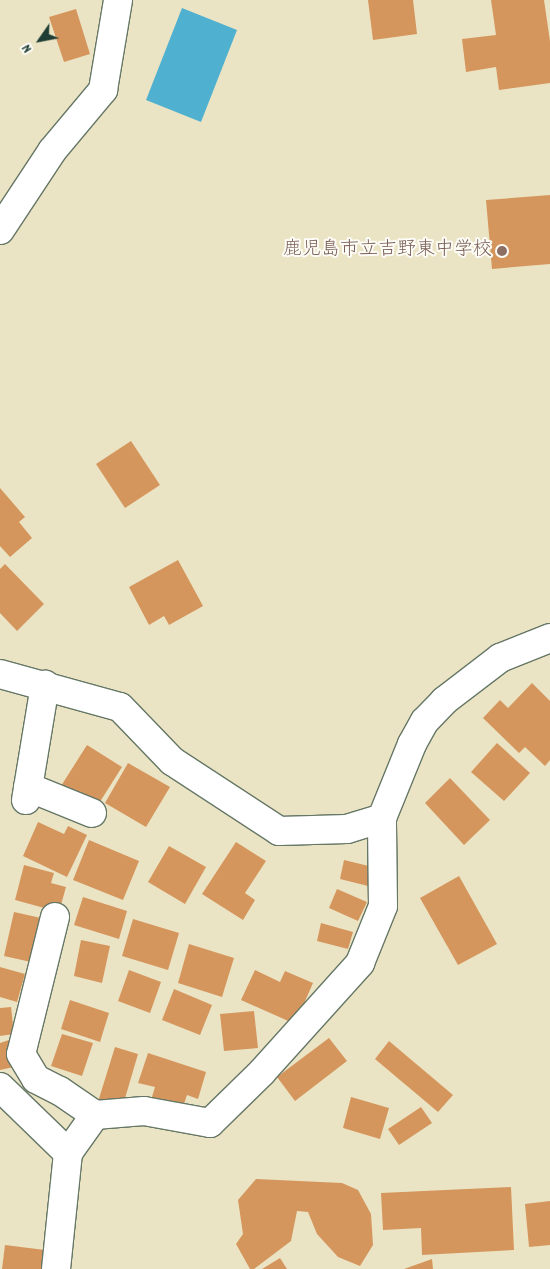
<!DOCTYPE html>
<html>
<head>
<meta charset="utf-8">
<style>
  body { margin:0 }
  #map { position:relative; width:550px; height:1269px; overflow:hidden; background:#ebe4c4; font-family:Dekko,"Klee One",sans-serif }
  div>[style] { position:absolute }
  .water>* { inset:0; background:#50b0cf }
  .building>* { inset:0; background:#d5965d }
  .roads { filter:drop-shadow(1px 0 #676) drop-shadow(-1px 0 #676) drop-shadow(0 1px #676) drop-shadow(0 -1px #676) }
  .minor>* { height:28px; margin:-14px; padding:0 14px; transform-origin:14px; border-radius:14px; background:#fff }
  .dots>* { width:14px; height:14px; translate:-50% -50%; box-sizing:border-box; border:2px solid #fdfcf7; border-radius:50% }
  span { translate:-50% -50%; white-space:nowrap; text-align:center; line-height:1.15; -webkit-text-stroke:4px #fdfcf7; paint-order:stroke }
  .education-label { font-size:19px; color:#785e54 }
  .right { translate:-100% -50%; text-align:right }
  .north { position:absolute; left:15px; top:15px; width:50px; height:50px; -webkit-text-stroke:4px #fdfcf7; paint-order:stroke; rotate:237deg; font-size:14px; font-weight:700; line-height:20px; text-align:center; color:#1f3d34 }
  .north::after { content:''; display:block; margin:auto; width:18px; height:22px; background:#1f3d34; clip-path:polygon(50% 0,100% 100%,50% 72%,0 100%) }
</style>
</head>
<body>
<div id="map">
  <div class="water">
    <div style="clip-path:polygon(182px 8px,237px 30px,201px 122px,146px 100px)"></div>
  </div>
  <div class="building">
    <div style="clip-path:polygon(368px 0,413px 0,417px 34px,373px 40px)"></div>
    <div style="clip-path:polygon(491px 0,544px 0,550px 41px,550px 83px,499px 90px,496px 67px,466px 72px,462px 39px,496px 35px)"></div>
    <div style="clip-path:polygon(76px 9px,90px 54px,64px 62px,49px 17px)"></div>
    <div style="clip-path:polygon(550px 195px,550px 264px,492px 269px,486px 200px)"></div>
    <div style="clip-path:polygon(131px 441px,160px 485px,125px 508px,96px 464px)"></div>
    <div style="clip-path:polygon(0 488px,25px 517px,19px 522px,32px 538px,10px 557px,0 546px)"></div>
    <div style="clip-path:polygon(178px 560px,203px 606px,169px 625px,164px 616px,149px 625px,129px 587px)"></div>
    <div style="clip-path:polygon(5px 564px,44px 604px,17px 631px,0 613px,0 569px)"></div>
    <div style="clip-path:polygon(532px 683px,550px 701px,550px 760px,545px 766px,525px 747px,519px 753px,483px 718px,500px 700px,508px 708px)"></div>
    <div style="clip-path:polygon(497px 743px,530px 773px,504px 801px,471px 772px)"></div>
    <div style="clip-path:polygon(87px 745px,122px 767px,96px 808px,61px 786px)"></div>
    <div style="clip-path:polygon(128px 763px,170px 787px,146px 827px,105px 803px)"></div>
    <div style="clip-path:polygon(450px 778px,490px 820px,464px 845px,425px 803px)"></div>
    <div style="clip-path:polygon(38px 822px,64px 834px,68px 826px,87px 835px,67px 877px,23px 856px)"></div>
    <div style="clip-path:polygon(89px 840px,139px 861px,123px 900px,73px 880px)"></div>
    <div style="clip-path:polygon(236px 842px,266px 861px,245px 893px,255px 900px,243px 920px,202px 894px)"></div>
    <div style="clip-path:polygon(169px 846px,206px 867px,185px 904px,148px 882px)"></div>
    <div style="clip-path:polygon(344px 860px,377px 868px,372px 887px,340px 879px)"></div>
    <div style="clip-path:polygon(24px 865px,54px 873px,51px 883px,66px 887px,59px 912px,15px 900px)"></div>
    <div style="clip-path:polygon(459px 876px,497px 944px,458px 965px,420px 898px)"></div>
    <div style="clip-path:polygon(337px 889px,367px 902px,358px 921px,329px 908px)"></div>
    <div style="clip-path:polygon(83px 897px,127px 911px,119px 939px,74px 925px)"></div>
    <div style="clip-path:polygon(14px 912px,50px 920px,40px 964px,4px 956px)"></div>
    <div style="clip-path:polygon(133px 919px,179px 933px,168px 970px,122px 956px)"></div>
    <div style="clip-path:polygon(321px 923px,353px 932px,348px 949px,317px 941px)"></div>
    <div style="clip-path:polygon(81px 940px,110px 946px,102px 983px,74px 976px)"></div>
    <div style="clip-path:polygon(189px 944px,234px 958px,222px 997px,178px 983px)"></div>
    <div style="clip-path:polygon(0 967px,25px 974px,17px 1002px,0 997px)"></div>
    <div style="clip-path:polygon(129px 970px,161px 982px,150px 1013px,118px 1001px)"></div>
    <div style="clip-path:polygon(255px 970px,280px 982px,285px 971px,313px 983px,295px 1024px,241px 1000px)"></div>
    <div style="clip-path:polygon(174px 989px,212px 1005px,200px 1035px,162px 1020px)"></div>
    <div style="clip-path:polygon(70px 1000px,109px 1013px,100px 1042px,61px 1029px)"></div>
    <div style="clip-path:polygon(11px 1007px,14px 1034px,0 1036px,0 1008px)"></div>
    <div style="clip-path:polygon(254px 1011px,258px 1048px,224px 1051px,220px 1014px)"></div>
    <div style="clip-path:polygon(62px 1034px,93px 1043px,82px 1076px,51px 1066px)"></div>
    <div style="clip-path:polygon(329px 1038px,347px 1061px,295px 1101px,277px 1077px)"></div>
    <div style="clip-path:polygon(12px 1039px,18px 1066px,0 1070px,0 1043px)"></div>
    <div style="clip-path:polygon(389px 1041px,453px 1095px,438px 1112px,375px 1059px)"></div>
    <div style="clip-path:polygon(115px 1047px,138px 1054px,121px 1112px,97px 1105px)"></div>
    <div style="clip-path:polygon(148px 1053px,206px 1072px,198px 1099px,187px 1095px,182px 1110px,151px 1100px,155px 1087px,138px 1083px)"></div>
    <div style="clip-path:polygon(351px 1097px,389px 1108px,380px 1139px,343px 1128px)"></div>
    <div style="clip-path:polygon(421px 1107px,432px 1123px,399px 1145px,388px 1129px)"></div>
    <div style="clip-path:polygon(256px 1179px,342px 1183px,358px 1190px,371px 1214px,373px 1245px,360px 1266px,338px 1257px,317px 1234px,308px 1212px,297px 1211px,291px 1241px,254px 1269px,250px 1269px,236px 1244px,243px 1234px,238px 1200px)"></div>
    <div style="clip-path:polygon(511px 1187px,514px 1250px,422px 1255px,421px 1228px,383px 1230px,381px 1193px)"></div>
    <div style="clip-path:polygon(550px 1201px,550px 1245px,529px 1247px,525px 1204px)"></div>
    <div style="clip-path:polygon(5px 1245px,45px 1250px,43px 1269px,2px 1269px)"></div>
    <div style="clip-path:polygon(280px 1258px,287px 1269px,262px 1269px)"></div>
    <div style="clip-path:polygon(432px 1259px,433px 1269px,404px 1269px)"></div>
  </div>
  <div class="roads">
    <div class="minor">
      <div style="left:0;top:230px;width:95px;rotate:-56.6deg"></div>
      <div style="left:52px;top:151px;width:80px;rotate:-50.1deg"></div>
      <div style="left:103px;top:90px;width:91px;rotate:-80.5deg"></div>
      <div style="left:0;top:674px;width:124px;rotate:15.4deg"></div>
      <div style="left:120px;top:707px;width:75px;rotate:46.1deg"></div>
      <div style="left:172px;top:761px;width:128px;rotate:33.2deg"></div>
      <div style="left:279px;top:831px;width:68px;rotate:-1.7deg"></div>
      <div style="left:347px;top:829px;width:37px;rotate:-17deg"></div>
      <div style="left:28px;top:787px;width:69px;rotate:22.1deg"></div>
      <div style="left:26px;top:800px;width:117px;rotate:-80.6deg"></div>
      <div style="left:55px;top:917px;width:141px;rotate:103.9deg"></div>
      <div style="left:21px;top:1054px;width:29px;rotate:59deg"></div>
      <div style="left:36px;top:1079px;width:27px;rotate:27deg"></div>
      <div style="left:60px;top:1091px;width:42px;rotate:34.4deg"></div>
      <div style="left:0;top:1087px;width:95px;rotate:44.1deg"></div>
      <div style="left:56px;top:1269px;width:117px;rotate:-84.1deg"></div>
      <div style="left:68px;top:1153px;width:47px;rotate:-54.6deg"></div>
      <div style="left:95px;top:1115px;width:49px;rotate:-4.7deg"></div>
      <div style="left:144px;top:1111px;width:67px;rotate:10.3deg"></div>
      <div style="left:210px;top:1123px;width:73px;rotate:-44.4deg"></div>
      <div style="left:262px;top:1072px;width:147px;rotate:-48deg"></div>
      <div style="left:360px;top:963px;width:61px;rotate:-68deg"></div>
      <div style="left:383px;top:906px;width:88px;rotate:-90.7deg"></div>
      <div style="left:382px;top:818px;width:80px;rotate:-67.9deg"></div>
      <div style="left:412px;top:744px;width:26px;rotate:-61deg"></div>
      <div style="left:425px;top:721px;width:28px;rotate:-46deg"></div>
      <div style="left:444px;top:701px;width:71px;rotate:-37.5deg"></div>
      <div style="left:500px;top:658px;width:54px;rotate:-21.8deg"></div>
    </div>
  </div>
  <div class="dots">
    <div style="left:502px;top:251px;background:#8d6e63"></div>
  </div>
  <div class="education-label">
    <span class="right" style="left:492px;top:251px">鹿児島市立吉野東中学校</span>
  </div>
  <div class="north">N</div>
</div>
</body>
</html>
